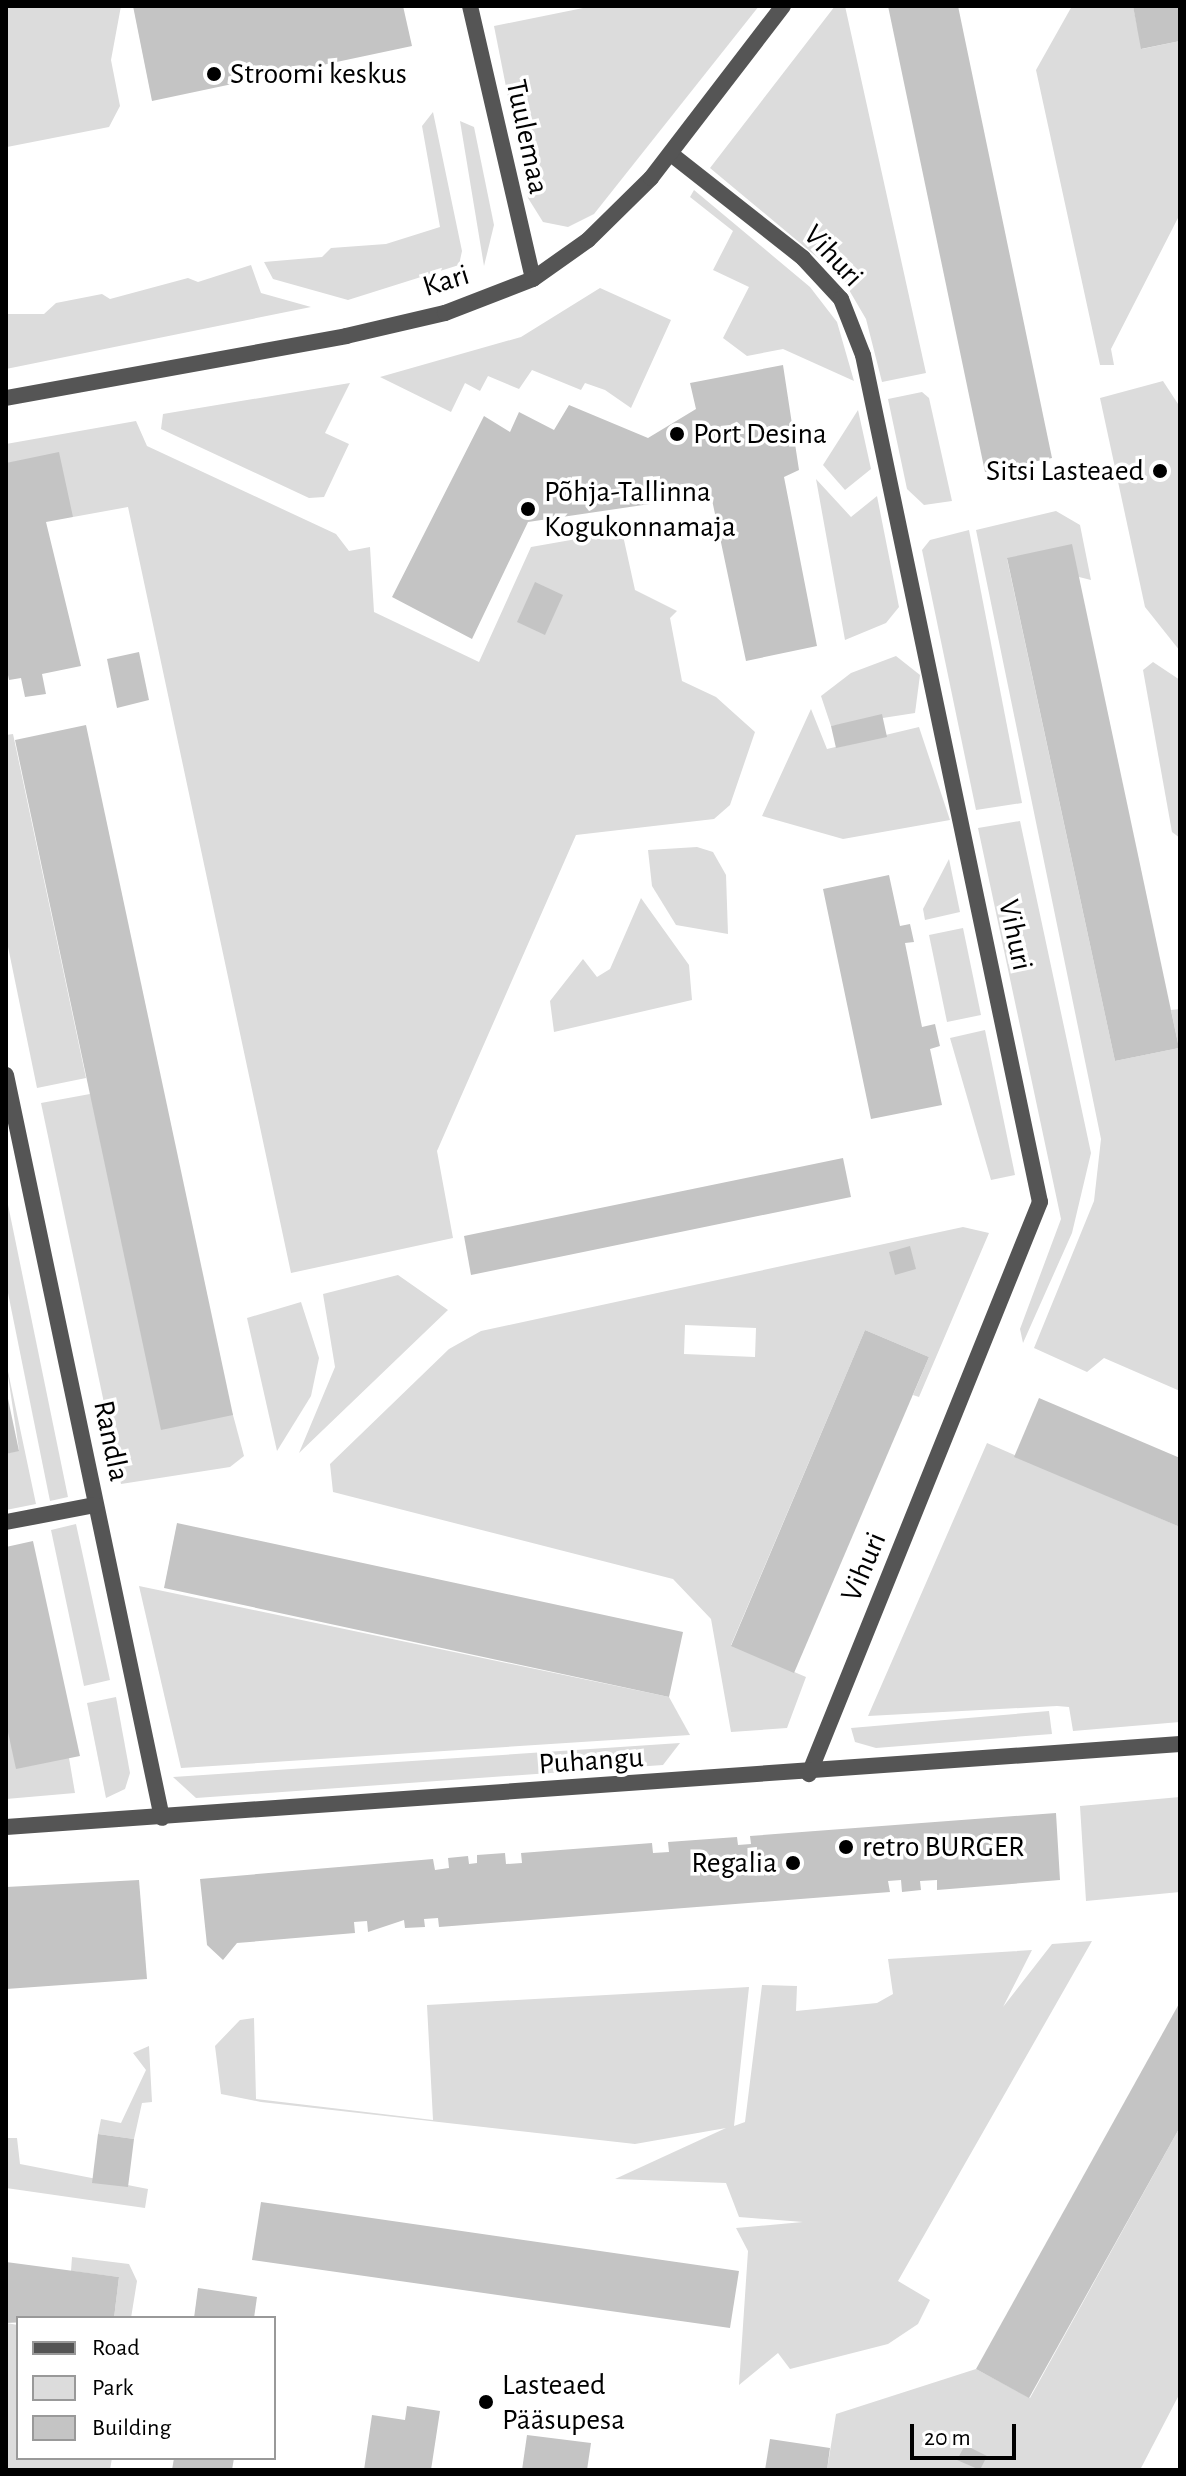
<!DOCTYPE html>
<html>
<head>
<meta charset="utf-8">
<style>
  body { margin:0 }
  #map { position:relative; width:1186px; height:2476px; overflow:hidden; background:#fff; font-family:"Alegreya Sans",sans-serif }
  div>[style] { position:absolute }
  .green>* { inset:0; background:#dcdcdc }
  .building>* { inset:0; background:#c4c4c4 }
  .street>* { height:16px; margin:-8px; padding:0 8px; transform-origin:8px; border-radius:8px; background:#555 }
  .dots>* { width:22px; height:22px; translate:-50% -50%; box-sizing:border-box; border:4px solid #fff; border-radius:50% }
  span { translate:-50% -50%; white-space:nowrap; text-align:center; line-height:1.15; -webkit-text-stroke:7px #fff; paint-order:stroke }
  .poi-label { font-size:30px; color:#000 }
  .left { translate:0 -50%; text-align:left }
  .right { translate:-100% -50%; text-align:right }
  .street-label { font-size:30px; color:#000 }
  .frame { position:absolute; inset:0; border:8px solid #000; pointer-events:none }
  .legend { position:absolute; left:16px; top:2316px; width:260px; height:144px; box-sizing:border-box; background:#fff; border:2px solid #999; margin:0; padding:10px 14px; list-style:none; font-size:24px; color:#000 }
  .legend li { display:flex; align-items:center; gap:16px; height:40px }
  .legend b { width:40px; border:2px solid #999 }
  .scale { position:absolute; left:910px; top:2424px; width:106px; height:36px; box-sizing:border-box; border:4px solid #000; border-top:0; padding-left:10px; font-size:24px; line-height:28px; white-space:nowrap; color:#000; -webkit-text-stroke:6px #fff; paint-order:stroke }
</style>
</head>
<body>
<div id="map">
  <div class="green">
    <div style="clip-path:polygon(6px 6px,121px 6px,111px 60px,120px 106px,109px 127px,7px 147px)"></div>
    <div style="clip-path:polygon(593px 6px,759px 6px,594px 214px,568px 227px,543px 222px,528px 198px,494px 26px)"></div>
    <div style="clip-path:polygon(835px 6px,845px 6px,926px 373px,882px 382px,866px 319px,842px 278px,710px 168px)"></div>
    <div style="clip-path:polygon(1072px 6px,1133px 6px,1142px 49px,1180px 41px,1180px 214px,1111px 349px,1114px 365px,1100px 365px,1036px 70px)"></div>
    <div style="clip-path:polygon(433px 112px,462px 251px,459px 265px,348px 300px,273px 279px,264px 262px,322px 257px,331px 248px,386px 244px,440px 227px,422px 126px)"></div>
    <div style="clip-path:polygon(460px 121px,474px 127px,494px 225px,484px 266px)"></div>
    <div style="clip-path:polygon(694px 190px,810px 287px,837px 322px,854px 381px,783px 349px,747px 356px,723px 338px,749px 287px,713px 270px,733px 231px,690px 197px)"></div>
    <div style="clip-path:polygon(251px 265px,261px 293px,311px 307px,6px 369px,6px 314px,44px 314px,56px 303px,102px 294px,110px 299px,188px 278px,198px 282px)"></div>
    <div style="clip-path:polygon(600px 288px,671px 320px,631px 408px,605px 390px,585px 383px,581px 390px,532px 370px,519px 389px,488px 376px,480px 391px,465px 383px,451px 412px,380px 377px,521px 337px)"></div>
    <div style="clip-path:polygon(1163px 381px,1180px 407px,1180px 651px,1145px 607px,1100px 398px)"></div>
    <div style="clip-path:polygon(350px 383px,325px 433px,349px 444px,324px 497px,309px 498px,161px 429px,163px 414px)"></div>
    <div style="clip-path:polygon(922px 392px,929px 398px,952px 501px,924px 505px,907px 489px,888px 399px)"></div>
    <div style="clip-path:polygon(858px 410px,871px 469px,845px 490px,823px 465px)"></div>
    <div style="clip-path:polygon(136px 421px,147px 446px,336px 534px,349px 551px,370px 547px,374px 612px,479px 662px,531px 547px,622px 531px,635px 590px,677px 611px,670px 618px,682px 681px,716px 697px,755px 732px,730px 805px,714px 819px,576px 835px,437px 1151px,453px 1238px,291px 1273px,128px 507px,73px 517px,6px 463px,6px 444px)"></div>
    <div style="clip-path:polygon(816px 479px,851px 517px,877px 496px,899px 607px,886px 623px,845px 640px)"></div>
    <div style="clip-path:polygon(1056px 511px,1080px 525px,1091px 580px,1007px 559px,1115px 1061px,1179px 1048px,1171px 1010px,1180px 1009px,1180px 1391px,1104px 1358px,1087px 1372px,1034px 1348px,1094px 1201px,1101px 1139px,976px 530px)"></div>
    <div style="clip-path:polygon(969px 530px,1022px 803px,976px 810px,922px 550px,930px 540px)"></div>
    <div style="clip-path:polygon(896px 656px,920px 675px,915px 713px,831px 726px,821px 696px,851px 673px)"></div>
    <div style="clip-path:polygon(1153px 662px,1180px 680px,1180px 838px,1172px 832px,1143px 670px)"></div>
    <div style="clip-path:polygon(811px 709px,827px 749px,919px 727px,950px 820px,843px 839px,762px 816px)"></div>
    <div style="clip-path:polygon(13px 734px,86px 1078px,37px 1088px,6px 937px,6px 735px)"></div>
    <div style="clip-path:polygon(1020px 821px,1091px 1153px,1072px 1233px,1023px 1343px,1020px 1329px,1061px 1219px,978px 828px)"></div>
    <div style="clip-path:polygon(697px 847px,713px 852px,726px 875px,728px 934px,676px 925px,652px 886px,648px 850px)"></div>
    <div style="clip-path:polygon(949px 859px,960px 912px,925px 920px,923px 909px)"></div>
    <div style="clip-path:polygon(641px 898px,689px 965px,692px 1000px,554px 1032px,550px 1001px,583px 959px,597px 977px,610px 969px)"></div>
    <div style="clip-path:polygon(963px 928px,981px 1015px,947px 1022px,929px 935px)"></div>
    <div style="clip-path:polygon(985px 1030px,1015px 1175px,991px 1180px,950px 1038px)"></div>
    <div style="clip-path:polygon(90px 1094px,233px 1415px,244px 1456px,230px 1467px,121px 1484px,41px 1103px)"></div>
    <div style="clip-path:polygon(6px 1195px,68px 1497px,50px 1501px,6px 1283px)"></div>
    <div style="clip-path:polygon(evenodd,963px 1227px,989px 1233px,919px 1397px,913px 1395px,929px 1357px,865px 1330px,731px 1645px,806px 1677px,787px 1728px,731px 1732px,711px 1619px,673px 1579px,333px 1492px,330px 1464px,449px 1349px,481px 1331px,963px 1227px,685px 1325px,756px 1328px,755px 1357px,684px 1354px,685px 1325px)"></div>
    <div style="clip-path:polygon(398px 1275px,448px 1310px,299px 1453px,335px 1367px,323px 1294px)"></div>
    <div style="clip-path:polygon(301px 1302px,319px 1358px,311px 1396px,277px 1451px,247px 1318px)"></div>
    <div style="clip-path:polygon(6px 1362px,36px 1504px,6px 1510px,6px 1454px,19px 1450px)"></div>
    <div style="clip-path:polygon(987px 1443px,1180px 1527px,1180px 1722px,1073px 1731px,1069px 1707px,1057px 1706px,868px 1716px)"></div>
    <div style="clip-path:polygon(76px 1524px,110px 1680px,84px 1686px,51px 1530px)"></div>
    <div style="clip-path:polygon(139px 1586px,669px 1697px,690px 1735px,181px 1768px)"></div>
    <div style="clip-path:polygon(116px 1697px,130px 1773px,125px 1789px,106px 1798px,87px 1703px)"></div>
    <div style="clip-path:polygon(1049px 1711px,1052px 1734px,876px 1748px,855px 1742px,851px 1728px)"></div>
    <div style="clip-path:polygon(6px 1723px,69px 1758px,75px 1793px,6px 1799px)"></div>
    <div style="clip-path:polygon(680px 1743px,663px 1765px,196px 1798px,173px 1777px)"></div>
    <div style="clip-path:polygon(1180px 1797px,1180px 1892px,1086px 1901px,1080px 1806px)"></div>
    <div style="clip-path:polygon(1092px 1941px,898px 2281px,930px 2300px,918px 2324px,888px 2344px,790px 2369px,778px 2353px,739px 2385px,748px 2251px,736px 2228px,803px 2222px,739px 2217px,726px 2183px,615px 2179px,726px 2128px,635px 2144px,261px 2102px,221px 2094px,215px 2046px,240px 2020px,254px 2018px,256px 2099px,433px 2120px,427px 2005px,749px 1987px,734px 2126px,745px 2122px,762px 1985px,797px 1986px,796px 2011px,877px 2003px,893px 1994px,888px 1959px,1032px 1950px,1003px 2007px,1052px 1944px)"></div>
    <div style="clip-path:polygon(149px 2046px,152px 2102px,142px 2103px,134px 2139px,98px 2134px,101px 2119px,121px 2123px,146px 2070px,133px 2053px)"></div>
    <div style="clip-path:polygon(1180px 2127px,1180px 2393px,1140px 2470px,827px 2470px,836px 2414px,976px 2369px,1030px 2398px)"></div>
    <div style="clip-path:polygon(6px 2138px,17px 2138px,20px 2164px,148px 2189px,145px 2208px,6px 2188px)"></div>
    <div style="clip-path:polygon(72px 2257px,129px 2264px,137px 2281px,131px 2318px,114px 2318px,119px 2277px,71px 2271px)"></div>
    <div style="clip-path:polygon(6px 2323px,18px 2325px,18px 2458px,112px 2458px,110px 2470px,6px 2470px)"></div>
  </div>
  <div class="building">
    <div style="clip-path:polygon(133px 6px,403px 6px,412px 46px,152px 101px)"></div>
    <div style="clip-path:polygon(888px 6px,958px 6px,1052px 458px,985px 472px)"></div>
    <div style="clip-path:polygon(1133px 6px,1180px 6px,1180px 41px,1141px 49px)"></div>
    <div style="clip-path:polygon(783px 365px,799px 470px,784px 477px,817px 646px,746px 661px,711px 495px,528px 522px,472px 639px,392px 597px,484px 416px,510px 432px,519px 412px,554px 430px,569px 405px,648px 438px,696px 409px,690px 383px)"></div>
    <div style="clip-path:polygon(59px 452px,73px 517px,46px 522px,81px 666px,42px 674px,46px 694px,25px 697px,21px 678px,9px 680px,6px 665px,6px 463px)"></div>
    <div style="clip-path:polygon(1072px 544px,1179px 1048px,1115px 1061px,1007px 558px)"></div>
    <div style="clip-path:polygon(535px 582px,563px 595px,545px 635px,517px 622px)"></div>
    <div style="clip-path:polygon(139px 652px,149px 700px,117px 708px,107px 659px)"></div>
    <div style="clip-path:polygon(882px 714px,887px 737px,836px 748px,831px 726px)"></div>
    <div style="clip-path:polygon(86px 725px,233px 1415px,161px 1430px,15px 740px)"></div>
    <div style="clip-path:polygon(889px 875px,900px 926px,910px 924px,914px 942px,905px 943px,922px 1027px,935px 1024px,940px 1046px,930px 1049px,942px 1105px,871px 1119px,823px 889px)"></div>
    <div style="clip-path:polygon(843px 1158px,851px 1197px,471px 1275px,464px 1236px)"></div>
    <div style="clip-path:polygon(910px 1246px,916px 1269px,895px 1275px,889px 1252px)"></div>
    <div style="clip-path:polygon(865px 1330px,929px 1357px,794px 1673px,731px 1646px)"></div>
    <div style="clip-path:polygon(7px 1394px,19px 1451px,6px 1454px,6px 1395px)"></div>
    <div style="clip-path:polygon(1039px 1398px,1180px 1458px,1180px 1527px,1014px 1457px)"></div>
    <div style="clip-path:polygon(177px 1523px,683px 1632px,669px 1697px,164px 1588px)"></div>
    <div style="clip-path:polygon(33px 1541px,80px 1756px,16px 1769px,6px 1723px,6px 1547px)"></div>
    <div style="clip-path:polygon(1056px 1813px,1060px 1880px,937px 1890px,937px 1880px,920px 1881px,921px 1890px,902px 1892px,901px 1880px,888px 1881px,890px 1892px,439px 1927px,438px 1918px,424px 1919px,425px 1927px,405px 1928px,404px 1920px,368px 1932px,367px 1921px,354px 1922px,355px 1933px,237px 1943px,223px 1960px,207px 1945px,200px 1879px,433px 1859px,435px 1870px,449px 1868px,448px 1858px,468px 1856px,469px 1864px,477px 1863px,477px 1855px,505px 1853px,506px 1864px,522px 1863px,521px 1853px,652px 1843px,653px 1853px,669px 1852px,668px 1842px,737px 1837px,738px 1845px,751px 1844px,750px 1836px)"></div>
    <div style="clip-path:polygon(139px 1880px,147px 1979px,6px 1989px,6px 1887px)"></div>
    <div style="clip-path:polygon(1180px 2002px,1180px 2127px,1029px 2398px,976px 2369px)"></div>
    <div style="clip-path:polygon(98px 2134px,134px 2139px,128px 2187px,92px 2183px)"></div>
    <div style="clip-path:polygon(261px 2202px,739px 2271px,730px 2328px,252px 2260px)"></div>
    <div style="clip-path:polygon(6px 2262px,119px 2277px,114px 2318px,6px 2323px)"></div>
    <div style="clip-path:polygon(198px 2288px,257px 2297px,254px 2318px,194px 2318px)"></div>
    <div style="clip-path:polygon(407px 2406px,440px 2411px,431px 2470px,364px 2470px,372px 2415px,405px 2420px)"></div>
    <div style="clip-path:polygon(527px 2435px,591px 2443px,587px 2470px,522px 2470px)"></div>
    <div style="clip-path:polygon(770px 2439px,830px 2448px,827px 2470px,765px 2470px)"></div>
    <div style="clip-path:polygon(965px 2445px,987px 2456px,980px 2470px,957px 2460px)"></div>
    <div style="clip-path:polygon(174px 2458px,234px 2458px,232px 2470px,172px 2470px)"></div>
  </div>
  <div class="street">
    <div style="left:470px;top:6px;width:280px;rotate:77deg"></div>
    <div style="left:671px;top:154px;width:168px;rotate:38.2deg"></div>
    <div style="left:803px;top:258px;width:56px;rotate:47.2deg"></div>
    <div style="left:841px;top:299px;width:60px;rotate:68.6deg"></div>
    <div style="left:863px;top:355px;width:865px;rotate:78.2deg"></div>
    <div style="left:1040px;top:1202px;width:617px;rotate:111.99deg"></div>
    <div style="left:6px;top:398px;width:346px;rotate:-10.3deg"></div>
    <div style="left:346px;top:336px;width:102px;rotate:-13.1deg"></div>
    <div style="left:445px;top:313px;width:94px;rotate:-21.1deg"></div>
    <div style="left:533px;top:279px;width:67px;rotate:-35.3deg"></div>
    <div style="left:588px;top:240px;width:88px;rotate:-44.5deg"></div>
    <div style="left:651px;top:178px;width:217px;rotate:-52.5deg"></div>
    <div style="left:6px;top:1075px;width:759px;rotate:78.14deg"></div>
    <div style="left:6px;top:1522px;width:91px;rotate:-10.8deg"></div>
    <div style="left:6px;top:1827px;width:1177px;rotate:-4.04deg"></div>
  </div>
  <div class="dots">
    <div style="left:214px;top:74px;background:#000"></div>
    <div style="left:677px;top:434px;background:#000"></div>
    <div style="left:1160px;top:471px;background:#000"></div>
    <div style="left:528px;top:509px;background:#000"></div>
    <div style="left:846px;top:1847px;background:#000"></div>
    <div style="left:793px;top:1863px;background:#000"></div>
    <div style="left:486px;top:2402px;background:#000"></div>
  </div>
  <div class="poi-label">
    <span class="left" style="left:230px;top:74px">Stroomi keskus</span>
    <span class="left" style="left:693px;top:434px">Port Desina</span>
    <span class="right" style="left:1144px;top:471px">Sitsi Lasteaed</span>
    <span class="left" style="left:544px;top:509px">Põhja-Tallinna<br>Kogukonnamaja</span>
    <span class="left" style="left:862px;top:1847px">retro BURGER</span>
    <span class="right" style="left:777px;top:1863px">Regalia</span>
    <span class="left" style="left:502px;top:2402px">Lasteaed<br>Pääsupesa</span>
  </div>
  <div class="street-label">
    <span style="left:527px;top:137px;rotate:78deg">Tuulemaa</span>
    <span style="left:833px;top:256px;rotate:47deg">Vihuri</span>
    <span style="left:446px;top:281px;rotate:-17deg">Kari</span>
    <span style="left:1015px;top:935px;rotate:78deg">Vihuri</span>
    <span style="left:111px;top:1441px;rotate:78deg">Randla</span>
    <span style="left:864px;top:1567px;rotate:-67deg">Vihuri</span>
    <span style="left:591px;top:1761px;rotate:-4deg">Puhangu</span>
  </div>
  <div class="frame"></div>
  <ul class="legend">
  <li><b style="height:10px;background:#555"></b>Road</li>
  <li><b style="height:22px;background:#dcdcdc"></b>Park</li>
  <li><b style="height:22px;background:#c4c4c4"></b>Building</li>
  </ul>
  <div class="scale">20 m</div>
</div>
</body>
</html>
